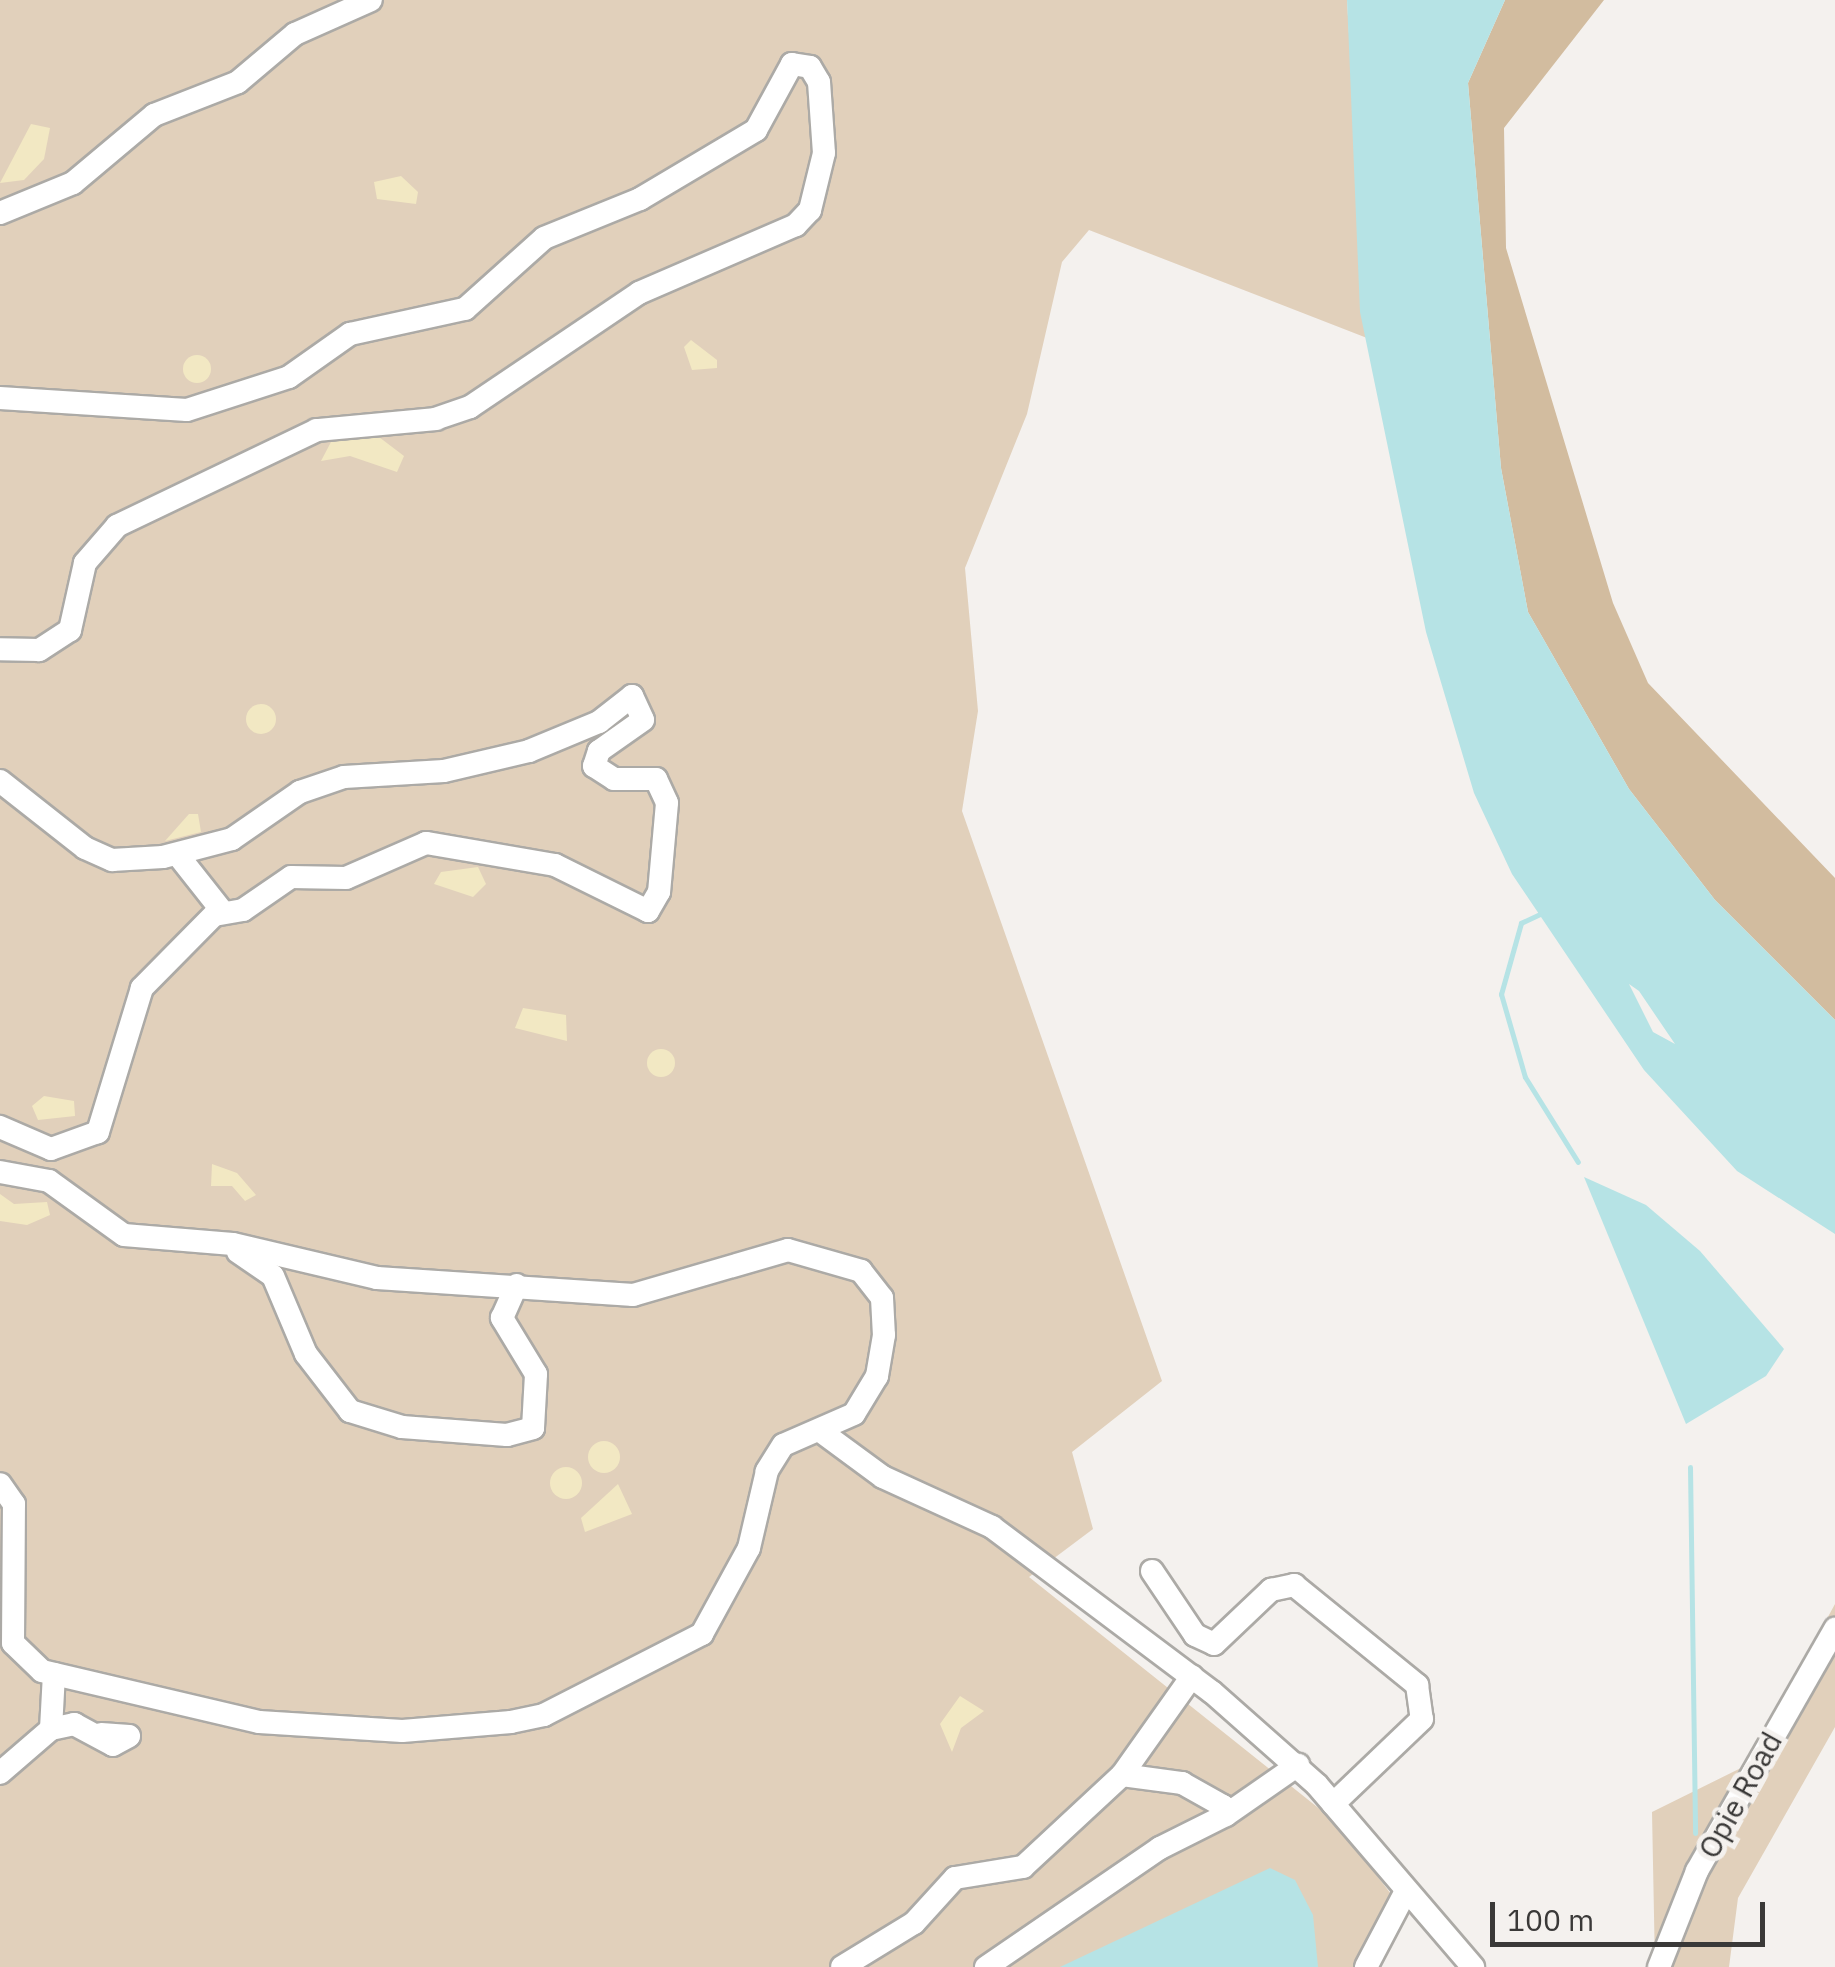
<!DOCTYPE html>
<html>
<head>
<meta charset="utf-8">
<style>
  body { margin:0 }
  #map { position:relative; width:1835px; height:1967px; overflow:hidden; background:#f4f1ee; font-family:"IBM Plex Sans",sans-serif }
  div>[style] { position:absolute }
  .green>* { inset:0; background:#e1d0bb }
  .forest>* { inset:0; background:#d2bc9f }
  .sand>* { inset:0; background:#f2e8c3 }
  .round { border-radius:50% }
  .water>* { inset:0; background:#b6e3e5 }
  .stream>* { height:5px; margin:-2.5px; padding:0 2.5px; transform-origin:2.5px; border-radius:2.5px; background:#b6e3e5 }
  .roads { filter:drop-shadow(2px 0 #acaaa6) drop-shadow(-2px 0 #acaaa6) drop-shadow(0 2px #acaaa6) drop-shadow(0 -2px #acaaa6) }
  .minor>* { height:22px; margin:-11px; padding:0 11px; transform-origin:11px; border-radius:11px; background:#fff }
  span { translate:-50% -50%; white-space:nowrap; text-align:center; line-height:1.15; -webkit-text-stroke:10px #f4f1ee; paint-order:stroke }
  .street-label { font-size:30px; color:#3a3938 }
  .scale { position:absolute; left:1490px; top:1902px; width:275px; height:45px; box-sizing:border-box; border:5px solid #3a3938; border-top:0; padding-left:12px; font-size:30px; line-height:35px; white-space:nowrap; color:#3a3938; -webkit-text-stroke:8px #f4f1ee; paint-order:stroke }
</style>
</head>
<body>
<div id="map">
  <div class="green">
    <div style="clip-path:polygon(0 0,1347px 0,1367px 338px,1089px 230px,1062px 262px,1027px 414px,965px 568px,978px 711px,962px 811px,1162px 1381px,1072px 1452px,1093px 1529px,1029px 1577px,1336px 1822px,1394px 1898px,1372px 1967px,0 1967px)"></div>
    <div style="clip-path:polygon(1835px 1604px,1835px 1727px,1738px 1898px,1729px 1967px,1655px 1967px,1652px 1812px,1747px 1765px)"></div>
  </div>
  <div class="forest">
    <div style="clip-path:polygon(1505px 0,1604px 0,1504px 128px,1506px 248px,1613px 603px,1648px 683px,1835px 878px,1835px 1020px,1715px 900px,1629px 789px,1528px 612px,1501px 468px,1468px 83px)"></div>
  </div>
  <div class="sand">
    <div style="clip-path:polygon(31px 124px,50px 128px,44px 159px,24px 180px,0 183px)"></div>
    <div style="clip-path:polygon(401px 176px,418px 192px,416px 204px,377px 199px,374px 182px)"></div>
    <div style="clip-path:polygon(691px 340px,717px 360px,717px 368px,692px 370px,684px 347px)"></div>
    <div class="round" style="left:183px;top:355px;width:28px;height:28px"></div>
    <div style="clip-path:polygon(375px 434px,404px 456px,397px 472px,350px 456px,321px 461px,331px 442px)"></div>
    <div class="round" style="left:246px;top:704px;width:30px;height:30px"></div>
    <div style="clip-path:polygon(189px 814px,198px 814px,201px 832px,165px 841px)"></div>
    <div style="clip-path:polygon(478px 867px,486px 884px,473px 897px,434px 884px,441px 872px)"></div>
    <div style="clip-path:polygon(523px 1008px,566px 1015px,567px 1041px,515px 1028px)"></div>
    <div class="round" style="left:647px;top:1049px;width:28px;height:28px"></div>
    <div style="clip-path:polygon(44px 1096px,74px 1101px,75px 1116px,38px 1120px,32px 1106px)"></div>
    <div style="clip-path:polygon(212px 1164px,237px 1173px,256px 1195px,245px 1201px,232px 1186px,211px 1186px)"></div>
    <div style="clip-path:polygon(0 1194px,14px 1204px,47px 1202px,50px 1215px,27px 1225px,0 1221px)"></div>
    <div class="round" style="left:588px;top:1441px;width:32px;height:32px"></div>
    <div class="round" style="left:550px;top:1467px;width:32px;height:32px"></div>
    <div style="clip-path:polygon(618px 1484px,632px 1514px,585px 1532px,581px 1518px)"></div>
    <div style="clip-path:polygon(960px 1696px,984px 1711px,961px 1728px,952px 1752px,940px 1724px)"></div>
  </div>
  <div class="water">
    <div style="clip-path:polygon(evenodd,1347px 0,1505px 0,1468px 83px,1501px 468px,1528px 612px,1629px 789px,1715px 900px,1835px 1020px,1835px 1234px,1737px 1171px,1644px 1070px,1512px 874px,1474px 793px,1426px 632px,1360px 312px,1347px 0,1629px 984px,1639px 991px,1675px 1044px,1653px 1032px,1629px 984px)"></div>
    <div style="clip-path:polygon(1584px 1177px,1646px 1205px,1700px 1251px,1784px 1349px,1766px 1376px,1686px 1424px)"></div>
    <div style="clip-path:polygon(1270px 1868px,1295px 1880px,1313px 1915px,1318px 1967px,1060px 1967px)"></div>
  </div>
  <div class="stream">
    <div style="left:1540px;top:914px;width:21px;rotate:155deg"></div>
    <div style="left:1521px;top:923px;width:74px;rotate:105.7deg"></div>
    <div style="left:1501px;top:994px;width:86px;rotate:73.9deg"></div>
    <div style="left:1525px;top:1077px;width:100px;rotate:58.1deg"></div>
    <div style="left:1690px;top:1467px;width:366px;rotate:89.2deg"></div>
  </div>
  <div class="roads">
    <div class="minor">
      <div style="left:0;top:213px;width:79px;rotate:-22.3deg"></div>
      <div style="left:73px;top:183px;width:106px;rotate:-40deg"></div>
      <div style="left:154px;top:115px;width:90px;rotate:-21.4deg"></div>
      <div style="left:238px;top:82px;width:75px;rotate:-40.1deg"></div>
      <div style="left:295px;top:34px;width:83px;rotate:-24.1deg"></div>
      <div style="left:0;top:398px;width:187px;rotate:3.7deg"></div>
      <div style="left:187px;top:410px;width:107px;rotate:-17.9deg"></div>
      <div style="left:289px;top:377px;width:75px;rotate:-35.2deg"></div>
      <div style="left:350px;top:334px;width:118px;rotate:-12.3deg"></div>
      <div style="left:465px;top:309px;width:106px;rotate:-41.9deg"></div>
      <div style="left:544px;top:238px;width:104px;rotate:-22.1deg"></div>
      <div style="left:640px;top:199px;width:135px;rotate:-30.7deg"></div>
      <div style="left:756px;top:130px;width:75px;rotate:-61.4deg"></div>
      <div style="left:792px;top:64px;width:18px;rotate:9deg"></div>
      <div style="left:810px;top:67px;width:17px;rotate:59deg"></div>
      <div style="left:819px;top:82px;width:71px;rotate:86deg"></div>
      <div style="left:824px;top:153px;width:59px;rotate:103.8deg"></div>
      <div style="left:810px;top:210px;width:21px;rotate:133deg"></div>
      <div style="left:796px;top:225px;width:171px;rotate:156.6deg"></div>
      <div style="left:639px;top:293px;width:204px;rotate:146deg"></div>
      <div style="left:470px;top:407px;width:36px;rotate:161deg"></div>
      <div style="left:436px;top:419px;width:120px;rotate:174.7deg"></div>
      <div style="left:317px;top:430px;width:222px;rotate:154.4deg"></div>
      <div style="left:117px;top:526px;width:49px;rotate:130.9deg"></div>
      <div style="left:85px;top:563px;width:69px;rotate:102.6deg"></div>
      <div style="left:70px;top:630px;width:37px;rotate:147deg"></div>
      <div style="left:39px;top:650px;width:39px;rotate:-179deg"></div>
      <div style="left:0;top:781px;width:108px;rotate:38.2deg"></div>
      <div style="left:85px;top:848px;width:30px;rotate:24deg"></div>
      <div style="left:112px;top:860px;width:51px;rotate:-3.4deg"></div>
      <div style="left:163px;top:857px;width:71px;rotate:-14.6deg"></div>
      <div style="left:232px;top:839px;width:83px;rotate:-34.7deg"></div>
      <div style="left:300px;top:792px;width:46px;rotate:-18.8deg"></div>
      <div style="left:344px;top:777px;width:100px;rotate:-3.4deg"></div>
      <div style="left:444px;top:771px;width:87px;rotate:-13.2deg"></div>
      <div style="left:529px;top:751px;width:76px;rotate:-22.5deg"></div>
      <div style="left:599px;top:722px;width:42px;rotate:-38.2deg"></div>
      <div style="left:632px;top:696px;width:26px;rotate:65deg"></div>
      <div style="left:643px;top:720px;width:54px;rotate:144.8deg"></div>
      <div style="left:599px;top:751px;width:16px;rotate:108deg"></div>
      <div style="left:594px;top:766px;width:24px;rotate:33deg"></div>
      <div style="left:614px;top:779px;width:42px"></div>
      <div style="left:656px;top:779px;width:26px;rotate:65deg"></div>
      <div style="left:667px;top:803px;width:89px;rotate:95.1deg"></div>
      <div style="left:659px;top:892px;width:22px;rotate:120deg"></div>
      <div style="left:648px;top:911px;width:104px;rotate:-153.7deg"></div>
      <div style="left:555px;top:865px;width:131px;rotate:-170.3deg"></div>
      <div style="left:426px;top:843px;width:87px;rotate:156.4deg"></div>
      <div style="left:346px;top:878px;width:55px;rotate:-179deg"></div>
      <div style="left:291px;top:877px;width:58px;rotate:145.5deg"></div>
      <div style="left:243px;top:910px;width:29px;rotate:170deg"></div>
      <div style="left:214px;top:915px;width:103px;rotate:134.6deg"></div>
      <div style="left:142px;top:988px;width:151px;rotate:107deg"></div>
      <div style="left:98px;top:1132px;width:50px;rotate:160.1deg"></div>
      <div style="left:51px;top:1149px;width:56px;rotate:-156.7deg"></div>
      <div style="left:177px;top:854px;width:73px;rotate:51.7deg"></div>
      <div style="left:0;top:1172px;width:50px;rotate:10.4deg"></div>
      <div style="left:49px;top:1181px;width:92px;rotate:35.8deg"></div>
      <div style="left:124px;top:1235px;width:109px;rotate:4.7deg"></div>
      <div style="left:233px;top:1244px;width:148px;rotate:13.3deg"></div>
      <div style="left:377px;top:1278px;width:257px;rotate:3.8deg"></div>
      <div style="left:633px;top:1295px;width:161px;rotate:-16.2deg"></div>
      <div style="left:788px;top:1250px;width:76px;rotate:16deg"></div>
      <div style="left:861px;top:1271px;width:34px;rotate:52deg"></div>
      <div style="left:882px;top:1298px;width:37px;rotate:87deg"></div>
      <div style="left:884px;top:1335px;width:42px;rotate:99.7deg"></div>
      <div style="left:877px;top:1376px;width:44px;rotate:121.2deg"></div>
      <div style="left:854px;top:1414px;width:77px;rotate:156.4deg"></div>
      <div style="left:783px;top:1445px;width:31px;rotate:122deg"></div>
      <div style="left:767px;top:1471px;width:79px;rotate:103.2deg"></div>
      <div style="left:749px;top:1548px;width:98px;rotate:118.7deg"></div>
      <div style="left:702px;top:1634px;width:178px;rotate:152.9deg"></div>
      <div style="left:544px;top:1715px;width:34px;rotate:168deg"></div>
      <div style="left:511px;top:1722px;width:109px;rotate:175.3deg"></div>
      <div style="left:402px;top:1731px;width:143px;rotate:-176.4deg"></div>
      <div style="left:259px;top:1722px;width:223px;rotate:-166.8deg"></div>
      <div style="left:42px;top:1671px;width:40px;rotate:-136deg"></div>
      <div style="left:13px;top:1643px;width:139px;rotate:-89.6deg"></div>
      <div style="left:14px;top:1504px;width:24px;rotate:-125deg"></div>
      <div style="left:238px;top:1252px;width:42px;rotate:34.4deg"></div>
      <div style="left:273px;top:1276px;width:85px;rotate:67.1deg"></div>
      <div style="left:306px;top:1354px;width:72px;rotate:52.3deg"></div>
      <div style="left:350px;top:1411px;width:54px;rotate:17.1deg"></div>
      <div style="left:402px;top:1427px;width:105px;rotate:4.4deg"></div>
      <div style="left:507px;top:1435px;width:27px;rotate:-15deg"></div>
      <div style="left:533px;top:1428px;width:54px;rotate:-86.8deg"></div>
      <div style="left:536px;top:1374px;width:66px;rotate:-121.3deg"></div>
      <div style="left:502px;top:1318px;width:36px;rotate:-66deg"></div>
      <div style="left:823px;top:1433px;width:74px;rotate:36.3deg"></div>
      <div style="left:883px;top:1477px;width:120px;rotate:24.6deg"></div>
      <div style="left:992px;top:1527px;width:275px;rotate:36.9deg"></div>
      <div style="left:1212px;top:1692px;width:140px;rotate:41.5deg"></div>
      <div style="left:1317px;top:1785px;width:240px;rotate:49.4deg"></div>
      <div style="left:1152px;top:1571px;width:77px;rotate:56.1deg"></div>
      <div style="left:1195px;top:1635px;width:21px;rotate:25deg"></div>
      <div style="left:1214px;top:1644px;width:79px;rotate:-43.5deg"></div>
      <div style="left:1271px;top:1590px;width:24px;rotate:-12deg"></div>
      <div style="left:1294px;top:1585px;width:159px;rotate:39.1deg"></div>
      <div style="left:1417px;top:1685px;width:34px;rotate:82deg"></div>
      <div style="left:1422px;top:1719px;width:123px;rotate:136.3deg"></div>
      <div style="left:51px;top:1729px;width:55px;rotate:-86.9deg"></div>
      <div style="left:0;top:1773px;width:67px;rotate:-40.8deg"></div>
      <div style="left:51px;top:1729px;width:24px;rotate:-12deg"></div>
      <div style="left:74px;top:1724px;width:44px;rotate:28.3deg"></div>
      <div style="left:113px;top:1745px;width:18px;rotate:-29deg"></div>
      <div style="left:129px;top:1736px;width:28px;rotate:-176deg"></div>
      <div style="left:1122px;top:1775px;width:121px;rotate:-54.7deg"></div>
      <div style="left:1226px;top:1815px;width:88px;rotate:-34.8deg"></div>
      <div style="left:842px;top:1967px;width:84px;rotate:-31.4deg"></div>
      <div style="left:914px;top:1923px;width:61px;rotate:-47.7deg"></div>
      <div style="left:955px;top:1878px;width:69px;rotate:-9.2deg"></div>
      <div style="left:1023px;top:1867px;width:135px;rotate:-42.9deg"></div>
      <div style="left:1122px;top:1775px;width:61px;rotate:7.6deg"></div>
      <div style="left:1182px;top:1783px;width:47px;rotate:29.3deg"></div>
      <div style="left:1223px;top:1806px;width:9px;rotate:72deg"></div>
      <div style="left:1226px;top:1815px;width:74px;rotate:153.4deg"></div>
      <div style="left:1160px;top:1848px;width:211px;rotate:145.6deg"></div>
      <div style="left:1366px;top:1967px;width:86px;rotate:-62.2deg"></div>
      <div style="left:1659px;top:1967px;width:103px;rotate:-68.4deg"></div>
      <div style="left:1697px;top:1871px;width:279px;rotate:-60.3deg"></div>
    </div>
  </div>
  <div class="street-label">
    <span style="left:1740px;top:1795px;rotate:-61deg">Opie Road</span>
  </div>
  <div class="scale">100 m</div>
</div>
</body>
</html>
